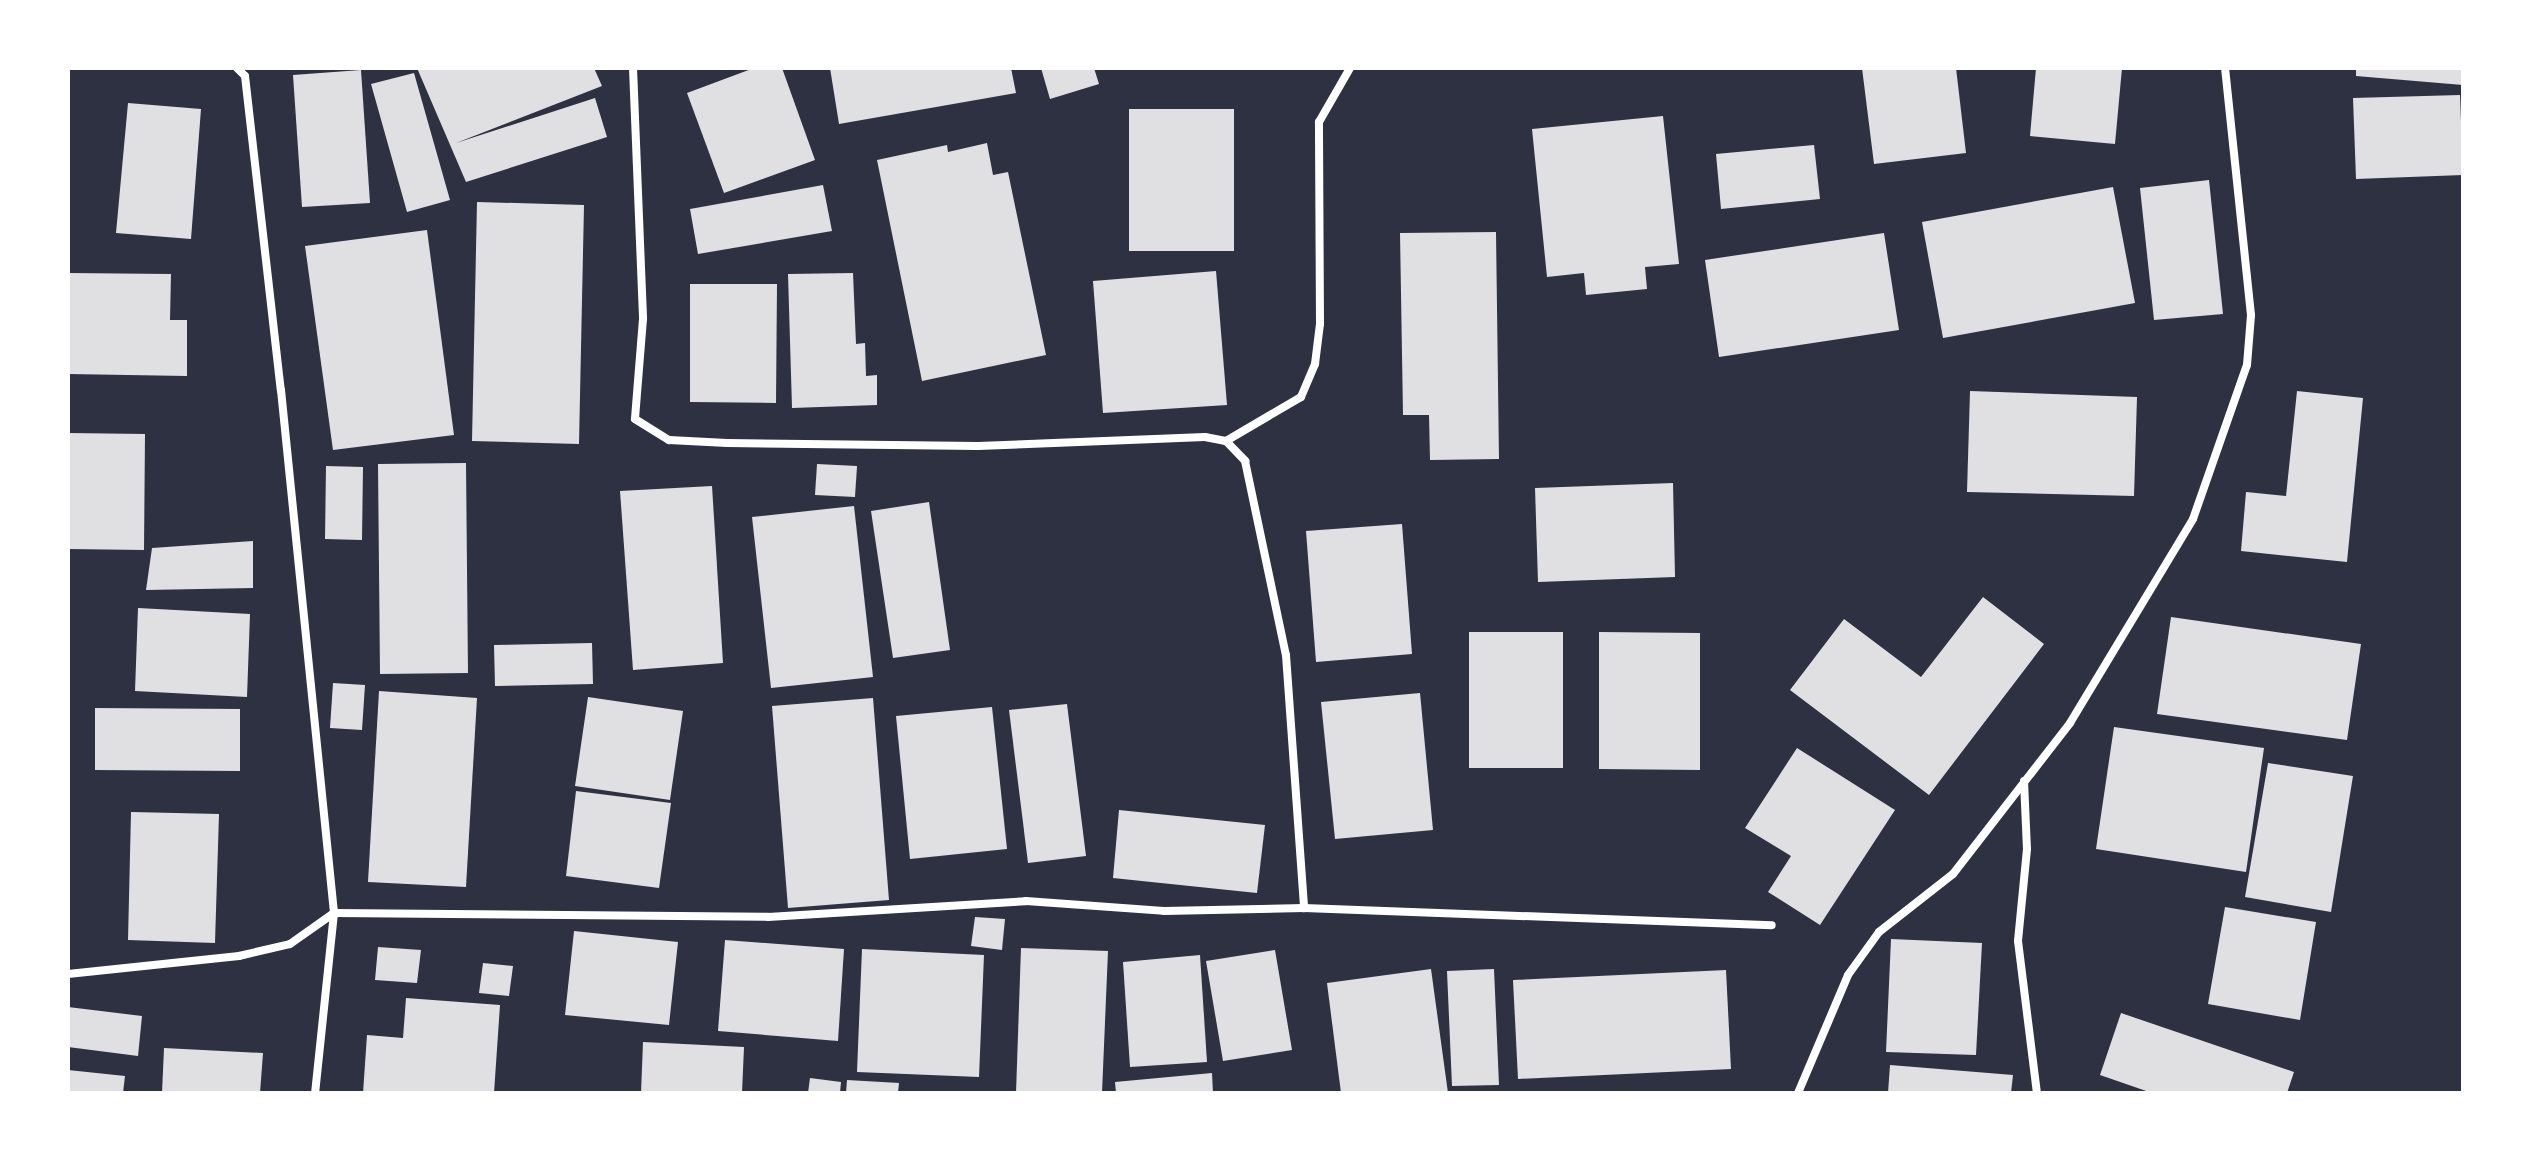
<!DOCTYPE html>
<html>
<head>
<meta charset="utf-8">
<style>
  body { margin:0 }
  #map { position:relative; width:2531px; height:1161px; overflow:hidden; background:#2d3142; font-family:Overpass,sans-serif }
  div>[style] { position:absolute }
  .building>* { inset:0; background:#e0e0e3 }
  .minor>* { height:8px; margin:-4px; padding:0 4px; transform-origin:4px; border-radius:4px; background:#fff }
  span { translate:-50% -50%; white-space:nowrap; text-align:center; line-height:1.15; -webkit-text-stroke:6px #fff; paint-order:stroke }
  .frame { position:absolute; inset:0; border:70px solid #fff; pointer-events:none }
</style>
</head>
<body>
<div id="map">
  <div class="building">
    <div style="clip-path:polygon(417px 68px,594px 68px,602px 86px,456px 143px,595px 98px,607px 137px,466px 182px)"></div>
    <div style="clip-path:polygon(754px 68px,782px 68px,815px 160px,724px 193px,687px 93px)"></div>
    <div style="clip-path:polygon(830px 68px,1011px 68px,1016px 93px,839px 124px)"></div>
    <div style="clip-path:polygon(1041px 68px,1094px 68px,1099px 84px,1050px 99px)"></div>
    <div style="clip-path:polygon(1862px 68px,1956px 68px,1966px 153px,1874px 164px)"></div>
    <div style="clip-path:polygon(2036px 68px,2122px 68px,2115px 144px,2030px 136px)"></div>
    <div style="clip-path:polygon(2356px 68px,2463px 68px,2463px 85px,2356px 76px)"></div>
    <div style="clip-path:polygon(361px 70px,370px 203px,302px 207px,293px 75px)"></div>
    <div style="clip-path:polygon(414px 73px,450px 200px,407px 212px,371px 84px)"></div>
    <div style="clip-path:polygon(2460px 95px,2463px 175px,2356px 179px,2353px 98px)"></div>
    <div style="clip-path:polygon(128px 103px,201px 109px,191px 239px,116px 233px)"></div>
    <div style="clip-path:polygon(1129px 109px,1234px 109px,1234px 251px,1129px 251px)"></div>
    <div style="clip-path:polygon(1663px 116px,1679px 264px,1645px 267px,1647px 289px,1586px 295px,1584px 273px,1547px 277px,1532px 129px)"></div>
    <div style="clip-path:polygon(987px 143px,993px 175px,1008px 172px,1046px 355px,922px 381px,877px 160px,947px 145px,948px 152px)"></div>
    <div style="clip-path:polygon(1814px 145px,1820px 199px,1721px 209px,1716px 154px)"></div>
    <div style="clip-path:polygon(2209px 180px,2223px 314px,2154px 320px,2140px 188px)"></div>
    <div style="clip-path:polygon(823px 185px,832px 231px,698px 254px,690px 209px)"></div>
    <div style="clip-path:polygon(2113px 187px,2135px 303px,1943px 338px,1922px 222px)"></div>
    <div style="clip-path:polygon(477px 202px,584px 205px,579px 444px,472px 441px)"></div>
    <div style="clip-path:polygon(427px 230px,454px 435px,333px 450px,305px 246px)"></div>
    <div style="clip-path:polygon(1496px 232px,1499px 459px,1430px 460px,1429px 415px,1403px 415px,1400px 233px)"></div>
    <div style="clip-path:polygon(1884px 233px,1899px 330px,1719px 357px,1705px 260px)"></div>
    <div style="clip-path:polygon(1216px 271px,1227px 405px,1103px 413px,1093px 281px)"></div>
    <div style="clip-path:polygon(68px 273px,171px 274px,170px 320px,187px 320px,187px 376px,68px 374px)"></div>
    <div style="clip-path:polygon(853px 273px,856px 344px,865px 343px,866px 376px,877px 375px,877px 405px,792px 408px,788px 274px)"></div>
    <div style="clip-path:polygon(690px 284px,777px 284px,776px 403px,690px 402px)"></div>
    <div style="clip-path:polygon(1970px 391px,2137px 397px,2134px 496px,1967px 492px)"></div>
    <div style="clip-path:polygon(2297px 391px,2363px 398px,2347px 562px,2241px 551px,2246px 492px,2286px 496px)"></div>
    <div style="clip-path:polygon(68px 433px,145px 434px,144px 550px,68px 549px)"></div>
    <div style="clip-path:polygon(466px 463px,468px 673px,380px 674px,378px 464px)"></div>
    <div style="clip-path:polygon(817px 464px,857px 466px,855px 497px,815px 495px)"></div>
    <div style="clip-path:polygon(326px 466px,363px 467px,362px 540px,325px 539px)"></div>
    <div style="clip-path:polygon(1673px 483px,1675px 577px,1538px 582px,1535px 488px)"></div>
    <div style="clip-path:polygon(712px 486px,723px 663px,633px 670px,620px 491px)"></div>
    <div style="clip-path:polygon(929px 502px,950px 650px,893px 658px,871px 511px)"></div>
    <div style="clip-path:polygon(854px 506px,873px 677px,771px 688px,752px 517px)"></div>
    <div style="clip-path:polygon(1402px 524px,1412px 654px,1316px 662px,1306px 531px)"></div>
    <div style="clip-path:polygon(253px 541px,253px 588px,146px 590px,152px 548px)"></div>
    <div style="clip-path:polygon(1983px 597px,2044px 644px,1929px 795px,1790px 690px,1844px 619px,1921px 677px)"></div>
    <div style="clip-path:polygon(138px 608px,250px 614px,247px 697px,135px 691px)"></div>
    <div style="clip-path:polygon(2171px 617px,2361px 644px,2347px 740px,2157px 714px)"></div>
    <div style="clip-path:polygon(1469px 632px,1563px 632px,1563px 768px,1469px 768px)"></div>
    <div style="clip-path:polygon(1599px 632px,1700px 633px,1700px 770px,1599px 769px)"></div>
    <div style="clip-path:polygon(592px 643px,593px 684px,495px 686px,494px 645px)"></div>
    <div style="clip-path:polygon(333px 683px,365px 685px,362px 730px,330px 728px)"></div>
    <div style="clip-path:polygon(379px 691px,477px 698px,466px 887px,368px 882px)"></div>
    <div style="clip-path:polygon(1420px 693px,1433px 830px,1335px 839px,1321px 702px)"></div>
    <div style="clip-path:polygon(588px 697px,683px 711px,670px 800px,575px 786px)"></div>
    <div style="clip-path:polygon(873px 698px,889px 900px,788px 908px,772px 706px)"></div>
    <div style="clip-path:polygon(1067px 704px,1086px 856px,1028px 863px,1009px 710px)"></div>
    <div style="clip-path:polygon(992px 707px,1007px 849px,910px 859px,896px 716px)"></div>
    <div style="clip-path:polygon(95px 708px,240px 709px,240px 771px,95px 770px)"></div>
    <div style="clip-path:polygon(2114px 727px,2264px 748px,2246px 872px,2096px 849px)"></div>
    <div style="clip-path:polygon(1797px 748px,1895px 810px,1820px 925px,1768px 892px,1791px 856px,1745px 828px)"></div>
    <div style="clip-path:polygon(2268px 763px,2353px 776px,2331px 912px,2245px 897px)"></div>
    <div style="clip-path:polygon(576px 791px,671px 803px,659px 888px,566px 876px)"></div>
    <div style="clip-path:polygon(1119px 810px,1265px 825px,1257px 893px,1113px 878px)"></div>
    <div style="clip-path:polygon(131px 812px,219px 814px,215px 943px,128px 940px)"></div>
    <div style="clip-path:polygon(2225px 907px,2316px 922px,2300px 1020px,2208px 1004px)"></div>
    <div style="clip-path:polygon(975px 917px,1005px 919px,1002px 950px,971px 946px)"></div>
    <div style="clip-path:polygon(574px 931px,678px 942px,669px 1025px,565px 1015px)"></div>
    <div style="clip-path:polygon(1891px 939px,1982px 943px,1976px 1055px,1886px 1052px)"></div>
    <div style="clip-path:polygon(725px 940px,844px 949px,838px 1041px,718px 1031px)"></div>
    <div style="clip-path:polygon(378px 947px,421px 950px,417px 983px,375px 980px)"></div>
    <div style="clip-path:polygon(1021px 948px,1108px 951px,1102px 1093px,1016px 1093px)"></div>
    <div style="clip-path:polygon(862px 949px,984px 955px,979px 1077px,857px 1072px)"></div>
    <div style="clip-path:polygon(1275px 950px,1292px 1050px,1223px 1061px,1206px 961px)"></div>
    <div style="clip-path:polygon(1200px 955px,1207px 1062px,1130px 1067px,1123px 962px)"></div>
    <div style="clip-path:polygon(483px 963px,513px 966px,509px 996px,479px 993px)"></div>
    <div style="clip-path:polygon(1431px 969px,1448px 1093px,1341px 1093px,1327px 983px)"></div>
    <div style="clip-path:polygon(1494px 969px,1499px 1085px,1452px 1086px,1447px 971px)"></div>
    <div style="clip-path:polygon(1726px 970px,1731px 1069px,1518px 1079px,1513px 980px)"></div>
    <div style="clip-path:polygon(406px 998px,500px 1005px,494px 1093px,363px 1093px,367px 1035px,403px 1038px)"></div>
    <div style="clip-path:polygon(68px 1007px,142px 1016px,138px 1056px,68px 1047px)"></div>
    <div style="clip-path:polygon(2121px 1013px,2294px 1072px,2287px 1093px,2152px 1093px,2100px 1075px)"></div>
    <div style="clip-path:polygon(643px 1042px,744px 1047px,742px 1093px,641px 1093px)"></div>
    <div style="clip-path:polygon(164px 1048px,263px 1053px,260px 1093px,162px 1093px)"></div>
    <div style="clip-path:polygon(1890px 1065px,2013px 1075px,2011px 1093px,1888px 1093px)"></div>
    <div style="clip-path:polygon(68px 1070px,125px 1076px,123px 1093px,68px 1093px)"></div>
    <div style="clip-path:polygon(1212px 1073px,1213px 1093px,1116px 1093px,1115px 1082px)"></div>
    <div style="clip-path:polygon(810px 1078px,841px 1082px,840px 1093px,808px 1093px)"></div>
    <div style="clip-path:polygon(847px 1080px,899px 1083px,898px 1093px,846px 1093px)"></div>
  </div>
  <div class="minor">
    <div style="left:237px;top:68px;width:11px;rotate:45deg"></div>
    <div style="left:245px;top:76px;width:316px;rotate:83.5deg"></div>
    <div style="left:281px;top:390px;width:526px;rotate:84.21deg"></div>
    <div style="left:334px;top:913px;width:181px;rotate:96deg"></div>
    <div style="left:633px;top:68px;width:251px;rotate:87.7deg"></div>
    <div style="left:643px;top:319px;width:100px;rotate:94.6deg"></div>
    <div style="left:635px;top:419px;width:40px;rotate:32deg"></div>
    <div style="left:669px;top:440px;width:58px;rotate:3deg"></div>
    <div style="left:727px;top:443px;width:251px;rotate:0.7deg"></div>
    <div style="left:978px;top:446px;width:227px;rotate:-2.3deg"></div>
    <div style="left:1205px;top:437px;width:21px;rotate:11deg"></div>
    <div style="left:1226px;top:441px;width:28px;rotate:46deg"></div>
    <div style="left:1245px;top:461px;width:198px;rotate:78.1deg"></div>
    <div style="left:1286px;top:655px;width:254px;rotate:85.9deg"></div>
    <div style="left:1226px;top:441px;width:87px;rotate:-30.4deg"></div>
    <div style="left:1301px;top:397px;width:36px;rotate:-67deg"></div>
    <div style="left:1315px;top:364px;width:40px;rotate:-82.9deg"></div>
    <div style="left:1320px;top:324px;width:202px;rotate:-90.3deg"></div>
    <div style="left:1319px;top:122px;width:62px;rotate:-60.1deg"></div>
    <div style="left:2024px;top:781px;width:68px;rotate:87.5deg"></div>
    <div style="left:2027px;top:849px;width:92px;rotate:95.6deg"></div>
    <div style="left:2018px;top:941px;width:153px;rotate:82.9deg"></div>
    <div style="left:68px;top:974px;width:172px;rotate:-6deg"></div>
    <div style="left:239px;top:956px;width:52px;rotate:-13.2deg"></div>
    <div style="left:290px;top:944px;width:54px;rotate:-35.2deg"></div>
    <div style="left:334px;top:913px;width:434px;rotate:0.5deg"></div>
    <div style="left:768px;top:917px;width:258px;rotate:-3.5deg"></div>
    <div style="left:1026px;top:901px;width:138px;rotate:4.1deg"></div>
    <div style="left:1164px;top:911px;width:140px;rotate:-1.2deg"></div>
    <div style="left:1304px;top:908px;width:468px;rotate:2.1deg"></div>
    <div style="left:1798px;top:1093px;width:128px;rotate:-67deg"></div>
    <div style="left:1848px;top:975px;width:53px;rotate:-54.2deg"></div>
    <div style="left:1879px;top:932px;width:94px;rotate:-38.1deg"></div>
    <div style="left:1953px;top:874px;width:191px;rotate:-52.2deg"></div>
    <div style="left:2070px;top:723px;width:238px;rotate:-58.9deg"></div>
    <div style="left:2193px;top:519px;width:163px;rotate:-70.7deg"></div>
    <div style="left:2247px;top:365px;width:50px;rotate:-85.4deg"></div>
    <div style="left:2251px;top:315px;width:248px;rotate:-96deg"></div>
  </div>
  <div class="frame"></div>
</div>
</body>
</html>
